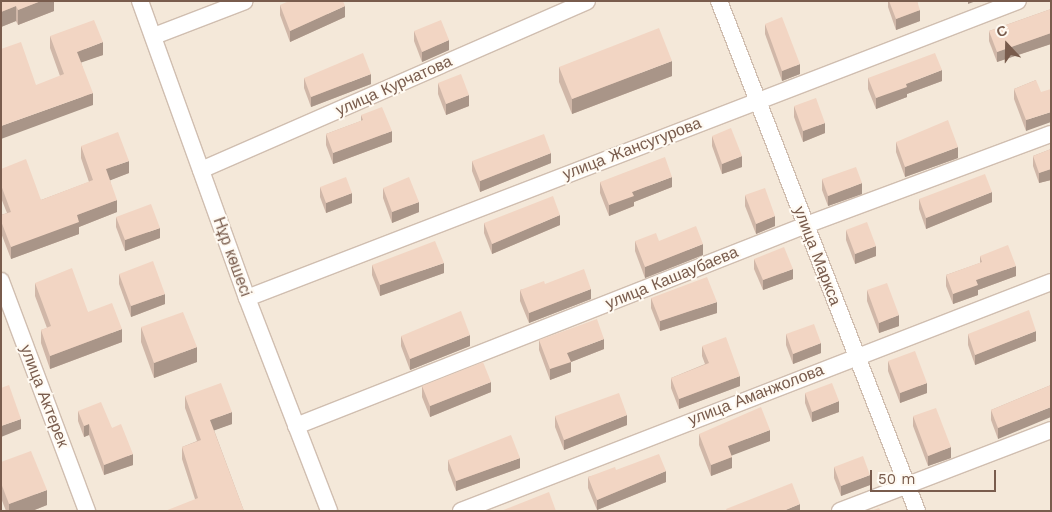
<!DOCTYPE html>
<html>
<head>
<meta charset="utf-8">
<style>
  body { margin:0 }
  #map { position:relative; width:1052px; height:512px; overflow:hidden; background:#fdf6eb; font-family:"Work Sans",sans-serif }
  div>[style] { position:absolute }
  .residential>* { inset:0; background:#f4e8d9 }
  .roads { filter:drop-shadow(1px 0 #d0beb0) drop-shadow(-1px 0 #d0beb0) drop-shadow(0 1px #d0beb0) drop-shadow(0 -1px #d0beb0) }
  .minor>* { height:16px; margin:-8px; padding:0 8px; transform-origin:8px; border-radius:8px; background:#fff }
  .wall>* { inset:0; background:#d0b7a8 }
  .shaded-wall>* { inset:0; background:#a99588 }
  .building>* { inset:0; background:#f2d5c3 }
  span { translate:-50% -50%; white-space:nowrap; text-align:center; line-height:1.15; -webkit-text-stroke:4px #fffaf2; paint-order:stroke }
  .street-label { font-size:16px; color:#795c4d }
  .frame { position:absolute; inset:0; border:2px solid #795c4d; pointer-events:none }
  .north { position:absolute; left:982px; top:20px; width:50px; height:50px; -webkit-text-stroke:4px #fffaf2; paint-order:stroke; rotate:339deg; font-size:14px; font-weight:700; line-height:20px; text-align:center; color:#795c4d }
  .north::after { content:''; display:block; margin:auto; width:18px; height:22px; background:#795c4d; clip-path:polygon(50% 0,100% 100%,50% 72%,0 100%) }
  .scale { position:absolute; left:870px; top:470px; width:126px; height:22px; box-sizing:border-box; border:2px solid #795c4d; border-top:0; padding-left:6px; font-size:15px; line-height:18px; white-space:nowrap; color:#795c4d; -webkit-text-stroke:4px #fffaf2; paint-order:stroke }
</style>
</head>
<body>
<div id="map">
  <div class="residential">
    <div style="clip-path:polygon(1px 1px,1051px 1px,1051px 511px,1px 511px)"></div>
  </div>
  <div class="roads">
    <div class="minor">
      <div style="left:140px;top:1px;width:316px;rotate:70.2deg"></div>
      <div style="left:247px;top:298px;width:228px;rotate:68.9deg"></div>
      <div style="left:719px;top:1px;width:547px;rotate:68.78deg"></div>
      <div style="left:154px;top:36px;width:97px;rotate:-21deg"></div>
      <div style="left:201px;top:170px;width:421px;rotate:-23.6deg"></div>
      <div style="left:1px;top:281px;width:246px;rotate:69.5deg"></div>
      <div style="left:247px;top:298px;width:826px;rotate:-21.07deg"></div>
      <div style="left:296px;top:426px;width:548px;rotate:-21.51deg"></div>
      <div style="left:806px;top:225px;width:261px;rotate:-20.4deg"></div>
      <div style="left:461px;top:511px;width:633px;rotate:-21.21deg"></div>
      <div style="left:840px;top:511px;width:226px;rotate:-21deg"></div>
    </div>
  </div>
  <div class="wall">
    <div style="clip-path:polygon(1px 1px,54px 1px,54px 11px,18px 25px,16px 21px,1px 27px)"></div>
    <div style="clip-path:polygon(888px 1px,917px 1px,920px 21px,896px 30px,888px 7px)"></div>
    <div style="clip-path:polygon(280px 5px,345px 17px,290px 42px,280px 15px)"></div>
    <div style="clip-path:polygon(1051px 9px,1051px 44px,997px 62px,989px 41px,989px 31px)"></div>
    <div style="clip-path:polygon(765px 24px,800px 74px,782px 81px,765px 34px)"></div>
    <div style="clip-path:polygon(414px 31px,449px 50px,422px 62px,414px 41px)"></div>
    <div style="clip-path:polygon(50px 36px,103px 55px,81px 62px,93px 105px,60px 76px,50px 48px)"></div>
    <div style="clip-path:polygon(559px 67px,672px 76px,572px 114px,559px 82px)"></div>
    <div style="clip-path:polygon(304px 78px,371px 84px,311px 107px,304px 88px)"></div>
    <div style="clip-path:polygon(868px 78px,942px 81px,907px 94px,907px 97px,876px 109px,868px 89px)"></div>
    <div style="clip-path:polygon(1036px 80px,1026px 131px,1014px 99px,1014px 89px)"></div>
    <div style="clip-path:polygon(438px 83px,469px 106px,446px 115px,438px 94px)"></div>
    <div style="clip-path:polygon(794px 106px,825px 133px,803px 142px,794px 117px)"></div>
    <div style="clip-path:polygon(361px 115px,392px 142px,333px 164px,326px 145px,326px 134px,361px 121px)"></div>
    <div style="clip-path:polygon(712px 136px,742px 167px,722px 174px,712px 146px)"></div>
    <div style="clip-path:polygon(896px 142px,958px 158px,905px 177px,896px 152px)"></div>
    <div style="clip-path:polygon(81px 146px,129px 173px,110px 180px,117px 212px,79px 227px,79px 234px,11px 259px,1px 233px,1px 215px,7px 213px,1px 198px,1px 169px,41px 200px,89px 182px,81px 158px)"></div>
    <div style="clip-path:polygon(1051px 149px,1051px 180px,1039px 183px,1033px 166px,1033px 156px)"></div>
    <div style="clip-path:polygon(472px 161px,551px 163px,480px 192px,472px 171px)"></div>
    <div style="clip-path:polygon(822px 179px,862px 194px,828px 206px,822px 190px)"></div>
    <div style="clip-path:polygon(600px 182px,672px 187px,634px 202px,634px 206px,609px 216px,600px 193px)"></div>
    <div style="clip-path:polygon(320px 187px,352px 203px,326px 213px,320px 197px)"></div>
    <div style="clip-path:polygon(383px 188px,419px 212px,392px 223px,383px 198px)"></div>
    <div style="clip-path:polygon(745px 195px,775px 226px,756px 234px,745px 206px)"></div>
    <div style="clip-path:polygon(919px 199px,992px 202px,926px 229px,919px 209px)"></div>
    <div style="clip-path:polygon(116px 217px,160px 238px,125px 251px,116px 227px)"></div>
    <div style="clip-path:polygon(484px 223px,560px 225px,492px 254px,484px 233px)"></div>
    <div style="clip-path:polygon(846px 230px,876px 256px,855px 264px,846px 240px)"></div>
    <div style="clip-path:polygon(635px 241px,659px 241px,703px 255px,645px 278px,635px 251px)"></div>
    <div style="clip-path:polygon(980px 256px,1016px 276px,978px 290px,978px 295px,953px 304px,946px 286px,946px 275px,980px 263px)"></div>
    <div style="clip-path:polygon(754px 259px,793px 279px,763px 290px,754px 269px)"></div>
    <div style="clip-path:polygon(372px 265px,444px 273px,380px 296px,372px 275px)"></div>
    <div style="clip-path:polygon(119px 274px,165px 304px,131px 317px,119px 284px)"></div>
    <div style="clip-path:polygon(35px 283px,88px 312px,122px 342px,50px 369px,41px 343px,41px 330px,47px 328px,35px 296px)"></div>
    <div style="clip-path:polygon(545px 284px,591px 299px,529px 323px,520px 301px,520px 290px)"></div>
    <div style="clip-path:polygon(867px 290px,899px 326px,879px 333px,867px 301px)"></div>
    <div style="clip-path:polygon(651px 298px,717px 313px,660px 331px,651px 308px)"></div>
    <div style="clip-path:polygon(141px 327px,197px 362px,154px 378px,141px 342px)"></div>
    <div style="clip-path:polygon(786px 334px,821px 353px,793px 364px,786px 345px)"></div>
    <div style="clip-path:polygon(968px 334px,1036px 341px,975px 365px,968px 345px)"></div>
    <div style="clip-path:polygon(401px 336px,470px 346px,410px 370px,401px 346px)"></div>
    <div style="clip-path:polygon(539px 340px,604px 349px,571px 362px,571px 372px,550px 380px,539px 350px)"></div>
    <div style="clip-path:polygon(702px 346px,740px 386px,679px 409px,671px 388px,671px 378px,705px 364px,702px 356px)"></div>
    <div style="clip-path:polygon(888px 361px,927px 393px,900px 403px,888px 371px)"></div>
    <div style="clip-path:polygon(1051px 385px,998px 439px,991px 420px,991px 410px)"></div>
    <div style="clip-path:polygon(422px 386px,491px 392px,430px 417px,422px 397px)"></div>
    <div style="clip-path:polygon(805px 393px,839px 412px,812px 422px,805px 403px)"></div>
    <div style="clip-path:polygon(185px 396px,232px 424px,214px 430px,244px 511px,195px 499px,182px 459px,182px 447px,197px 441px,185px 408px)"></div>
    <div style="clip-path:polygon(78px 411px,112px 428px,133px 465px,104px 475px,89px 435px,84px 437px,78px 421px)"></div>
    <div style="clip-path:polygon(555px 416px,627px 425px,564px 450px,555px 427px)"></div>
    <div style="clip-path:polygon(913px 416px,951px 458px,928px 466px,913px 426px)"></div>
    <div style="clip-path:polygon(699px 434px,770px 441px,731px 455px,732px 468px,711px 476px,699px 445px)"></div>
    <div style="clip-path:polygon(448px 460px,520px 468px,456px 491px,448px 470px)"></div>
    <div style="clip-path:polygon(1px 462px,47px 505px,32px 511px,6px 511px,1px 498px)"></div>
    <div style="clip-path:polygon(834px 467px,870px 485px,841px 496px,834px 478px)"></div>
    <div style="clip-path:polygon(616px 470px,666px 482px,597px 510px,588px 488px,588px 477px)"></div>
  </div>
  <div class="shaded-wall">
    <div style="clip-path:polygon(41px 1px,54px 1px,54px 11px,18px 25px,18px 10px)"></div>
    <div style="clip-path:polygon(968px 1px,976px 1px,968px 4px)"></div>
    <div style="clip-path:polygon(16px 6px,16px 21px,1px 27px,1px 12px)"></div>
    <div style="clip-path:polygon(345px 6px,345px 17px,290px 42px,290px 31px)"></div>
    <div style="clip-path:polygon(920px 10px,920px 21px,896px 30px,896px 19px)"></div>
    <div style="clip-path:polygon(1051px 33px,1051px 44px,997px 62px,997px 52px)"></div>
    <div style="clip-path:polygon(449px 40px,449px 50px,422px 62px,422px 52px)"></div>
    <div style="clip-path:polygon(103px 42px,103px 55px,77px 64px,77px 52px)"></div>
    <div style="clip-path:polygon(672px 61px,672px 76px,572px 114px,572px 99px)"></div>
    <div style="clip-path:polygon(800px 64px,800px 74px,782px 81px,782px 71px)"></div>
    <div style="clip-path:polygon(942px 70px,942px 81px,907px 94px,907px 97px,876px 109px,876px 98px,906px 84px)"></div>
    <div style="clip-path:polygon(371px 74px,371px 84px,311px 107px,311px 97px)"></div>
    <div style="clip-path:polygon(93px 93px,93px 105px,1px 139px,1px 126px)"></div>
    <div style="clip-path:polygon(469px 95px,469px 106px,446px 115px,446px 104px)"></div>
    <div style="clip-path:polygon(1051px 112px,1051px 122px,1026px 131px,1026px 120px)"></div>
    <div style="clip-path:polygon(825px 123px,825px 133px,803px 142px,803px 131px)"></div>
    <div style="clip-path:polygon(392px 131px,392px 142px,333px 164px,333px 153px)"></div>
    <div style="clip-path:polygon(958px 147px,958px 158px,905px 177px,905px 167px)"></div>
    <div style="clip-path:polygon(551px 153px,551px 163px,480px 192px,480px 181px)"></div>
    <div style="clip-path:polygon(742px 156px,742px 167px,722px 174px,722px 164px)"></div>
    <div style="clip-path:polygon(129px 161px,129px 173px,106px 182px,106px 169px)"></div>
    <div style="clip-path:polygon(1051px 169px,1051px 180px,1039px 183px,1039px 173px)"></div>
    <div style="clip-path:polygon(672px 177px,672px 187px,634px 202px,634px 206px,609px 216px,609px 205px,632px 192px)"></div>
    <div style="clip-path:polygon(862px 183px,862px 194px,828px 206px,828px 196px)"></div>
    <div style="clip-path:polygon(992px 192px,992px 202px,926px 229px,926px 218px)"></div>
    <div style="clip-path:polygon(352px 193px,352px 203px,326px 213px,326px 203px)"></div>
    <div style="clip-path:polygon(117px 200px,117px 212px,79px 227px,79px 234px,11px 259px,11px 247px,77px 215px)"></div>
    <div style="clip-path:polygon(419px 202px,419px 212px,392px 223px,392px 212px)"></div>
    <div style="clip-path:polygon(560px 215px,560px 225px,492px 254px,492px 244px)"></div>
    <div style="clip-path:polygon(775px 216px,775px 226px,756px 234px,756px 224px)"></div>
    <div style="clip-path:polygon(160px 228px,160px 238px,125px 251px,125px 240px)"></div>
    <div style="clip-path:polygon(703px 244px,703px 255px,645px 278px,645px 267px)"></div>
    <div style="clip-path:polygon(876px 246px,876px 256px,855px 264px,855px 254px)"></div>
    <div style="clip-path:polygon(444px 263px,444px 273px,380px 296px,380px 285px)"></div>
    <div style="clip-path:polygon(1016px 266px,1016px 276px,978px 290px,978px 295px,953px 304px,953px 294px,976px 280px)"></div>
    <div style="clip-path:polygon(793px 269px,793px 279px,763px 290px,763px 280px)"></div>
    <div style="clip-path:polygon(591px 289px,591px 299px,529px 323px,529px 313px)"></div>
    <div style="clip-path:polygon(165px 294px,165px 304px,131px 317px,131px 306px)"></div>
    <div style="clip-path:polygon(717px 302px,717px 313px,660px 331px,660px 321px)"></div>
    <div style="clip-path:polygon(899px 315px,899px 326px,879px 333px,879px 323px)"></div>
    <div style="clip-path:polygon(122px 329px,122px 342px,50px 369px,50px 356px)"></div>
    <div style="clip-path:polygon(1036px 331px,1036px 341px,975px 365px,975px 355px)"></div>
    <div style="clip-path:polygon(2px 332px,2px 347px,1px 348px,1px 333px)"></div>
    <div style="clip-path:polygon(470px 335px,470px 346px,410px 370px,410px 359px)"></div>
    <div style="clip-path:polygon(604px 339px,604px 349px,571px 362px,571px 372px,550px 380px,550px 369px,567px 353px)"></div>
    <div style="clip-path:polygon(821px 343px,821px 353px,793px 364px,793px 354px)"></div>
    <div style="clip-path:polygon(197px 347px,197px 362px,154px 378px,154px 363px)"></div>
    <div style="clip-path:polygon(740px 376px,740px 386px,679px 409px,679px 399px)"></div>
    <div style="clip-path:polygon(491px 382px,491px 392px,430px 417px,430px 406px)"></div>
    <div style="clip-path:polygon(927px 383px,927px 393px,900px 403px,900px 393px)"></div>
    <div style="clip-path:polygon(839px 401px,839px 412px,812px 422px,812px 412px)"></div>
    <div style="clip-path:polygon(1051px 407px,1051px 417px,998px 439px,998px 428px)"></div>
    <div style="clip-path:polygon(232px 412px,232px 424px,210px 432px,210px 420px)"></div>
    <div style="clip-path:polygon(627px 415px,627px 425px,564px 450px,564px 440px)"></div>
    <div style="clip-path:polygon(21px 419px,21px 429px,1px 437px,1px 426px)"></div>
    <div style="clip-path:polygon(89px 424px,89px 435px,84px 437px,84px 426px)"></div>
    <div style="clip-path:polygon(770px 430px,770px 441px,728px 457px,728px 446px)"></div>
    <div style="clip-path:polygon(951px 447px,951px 458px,928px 466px,928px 456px)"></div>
    <div style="clip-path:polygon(133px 454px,133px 465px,104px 475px,104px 465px)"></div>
    <div style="clip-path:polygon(732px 457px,732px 468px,711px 476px,711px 465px)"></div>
    <div style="clip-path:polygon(520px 458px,520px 468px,456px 491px,456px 481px)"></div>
    <div style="clip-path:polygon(666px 471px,666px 482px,597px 510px,597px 500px)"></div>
    <div style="clip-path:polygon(870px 475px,870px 485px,841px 496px,841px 486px)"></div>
    <div style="clip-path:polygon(47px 490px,47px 505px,32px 511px,9px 511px,9px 504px)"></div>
    <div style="clip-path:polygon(800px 504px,800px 511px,783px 511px)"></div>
  </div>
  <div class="building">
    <div style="clip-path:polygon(1px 1px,41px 1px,18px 10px,16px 6px,1px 12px)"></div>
    <div style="clip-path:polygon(289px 1px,343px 1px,345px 6px,290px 31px,280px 5px)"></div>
    <div style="clip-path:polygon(889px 1px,917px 1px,920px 10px,896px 19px)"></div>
    <div style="clip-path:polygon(1051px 9px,1051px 33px,997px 52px,989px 31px)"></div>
    <div style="clip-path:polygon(782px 17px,800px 64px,782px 71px,765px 24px)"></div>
    <div style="clip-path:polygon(94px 20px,103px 42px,77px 52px,93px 93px,1px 126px,1px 49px,21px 42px,36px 85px,64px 74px,50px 36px)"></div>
    <div style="clip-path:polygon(441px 20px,449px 40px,422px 52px,414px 31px)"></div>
    <div style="clip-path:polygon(659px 28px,672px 61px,572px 99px,559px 67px)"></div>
    <div style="clip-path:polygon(363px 53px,371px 74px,311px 97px,304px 78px)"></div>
    <div style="clip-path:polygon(935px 53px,942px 70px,906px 84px,907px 87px,876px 98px,868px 78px)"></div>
    <div style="clip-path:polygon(461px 74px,469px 95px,446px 104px,438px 83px)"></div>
    <div style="clip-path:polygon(1036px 80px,1041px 92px,1051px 89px,1051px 112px,1026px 120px,1014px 89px)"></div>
    <div style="clip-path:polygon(816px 98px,825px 123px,803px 131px,794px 106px)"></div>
    <div style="clip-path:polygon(382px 107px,392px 131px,333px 153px,326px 134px,363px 120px,361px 115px)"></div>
    <div style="clip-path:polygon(948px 120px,958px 147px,905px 167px,896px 142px)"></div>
    <div style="clip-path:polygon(731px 128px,742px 156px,722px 164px,712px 136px)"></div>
    <div style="clip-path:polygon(118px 132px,129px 161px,106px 169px,117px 200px,77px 215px,79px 222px,11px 247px,1px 221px,1px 215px,11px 212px,1px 185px,1px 169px,26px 159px,41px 200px,93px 180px,81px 146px)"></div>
    <div style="clip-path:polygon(544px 134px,551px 153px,480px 181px,472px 161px)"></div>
    <div style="clip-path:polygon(1051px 149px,1051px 169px,1039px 173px,1033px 156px)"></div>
    <div style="clip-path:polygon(665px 157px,672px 177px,632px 192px,634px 196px,609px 205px,600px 182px)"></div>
    <div style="clip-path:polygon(856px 167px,862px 183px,828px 196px,822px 179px)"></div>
    <div style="clip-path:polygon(985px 174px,992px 192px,926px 218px,919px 199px)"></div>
    <div style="clip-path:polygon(346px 177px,352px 193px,326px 203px,320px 187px)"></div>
    <div style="clip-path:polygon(409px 177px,419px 202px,392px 212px,383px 188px)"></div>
    <div style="clip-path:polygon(765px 188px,775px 216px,756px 224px,745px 195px)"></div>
    <div style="clip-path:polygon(553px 196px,560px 215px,492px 244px,484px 223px)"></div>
    <div style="clip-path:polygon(151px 204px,160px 228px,125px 240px,116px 217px)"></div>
    <div style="clip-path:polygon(867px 222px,876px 246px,855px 254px,846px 230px)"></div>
    <div style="clip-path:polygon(696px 226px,703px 244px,645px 267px,635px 241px,656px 233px,659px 241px)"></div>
    <div style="clip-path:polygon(435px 241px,444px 263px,380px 285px,372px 265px)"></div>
    <div style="clip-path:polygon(1008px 245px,1016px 266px,976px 280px,978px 285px,953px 294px,946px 275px,982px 262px,980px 256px)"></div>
    <div style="clip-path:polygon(784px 247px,793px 269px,763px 280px,754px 259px)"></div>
    <div style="clip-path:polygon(153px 261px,165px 294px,131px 306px,119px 274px)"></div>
    <div style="clip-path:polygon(72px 268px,88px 312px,112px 303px,122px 329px,50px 356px,41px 330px,51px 326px,35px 283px)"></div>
    <div style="clip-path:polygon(584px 269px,591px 289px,529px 313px,520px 290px,544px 281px,545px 284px)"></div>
    <div style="clip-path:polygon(707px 277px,717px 302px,660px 321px,651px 298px)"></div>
    <div style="clip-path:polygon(887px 283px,899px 315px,879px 323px,867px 290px)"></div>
    <div style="clip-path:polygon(1029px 310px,1036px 331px,975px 355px,968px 334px)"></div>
    <div style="clip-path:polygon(461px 311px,470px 335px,410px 359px,401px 336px)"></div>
    <div style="clip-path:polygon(183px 312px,197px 347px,154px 363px,141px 327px)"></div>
    <div style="clip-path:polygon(597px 319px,604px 339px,567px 353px,571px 362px,550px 369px,539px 340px)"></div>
    <div style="clip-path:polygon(814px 324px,821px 343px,793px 354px,786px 334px)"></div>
    <div style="clip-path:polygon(726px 337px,740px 376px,679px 399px,671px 378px,709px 363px,702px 346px)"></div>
    <div style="clip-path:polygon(915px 351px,927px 383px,900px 393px,888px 361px)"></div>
    <div style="clip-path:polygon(483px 362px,491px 382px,430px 406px,422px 386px)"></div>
    <div style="clip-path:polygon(221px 383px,232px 412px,210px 420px,244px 511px,165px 511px,198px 498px,182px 447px,201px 440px,185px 396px)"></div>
    <div style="clip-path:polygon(832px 383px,839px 401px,812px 412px,805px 393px)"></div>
    <div style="clip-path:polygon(9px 385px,21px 419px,1px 426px,1px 388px)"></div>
    <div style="clip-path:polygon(1051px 385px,1051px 407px,998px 428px,991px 410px)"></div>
    <div style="clip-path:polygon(619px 393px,627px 415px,564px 440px,555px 416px)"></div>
    <div style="clip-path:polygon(101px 402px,112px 428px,121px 424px,133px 454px,104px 465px,89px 424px,84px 426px,78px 411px)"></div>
    <div style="clip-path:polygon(761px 407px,770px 430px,728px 446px,732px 457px,711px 465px,699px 434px)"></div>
    <div style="clip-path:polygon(936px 408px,951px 447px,928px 456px,913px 416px)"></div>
    <div style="clip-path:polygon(511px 435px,520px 458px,456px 481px,448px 460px)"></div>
    <div style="clip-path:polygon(31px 451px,47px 490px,9px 504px,1px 483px,1px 462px)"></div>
    <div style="clip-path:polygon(659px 454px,666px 471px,597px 500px,588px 477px,615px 467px,616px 470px)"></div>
    <div style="clip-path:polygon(863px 456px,870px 475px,841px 486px,834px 467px)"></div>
    <div style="clip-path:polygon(792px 483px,800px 504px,783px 511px,727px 511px,726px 509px)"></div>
    <div style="clip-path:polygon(549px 492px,556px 511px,501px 511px)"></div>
    <div style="clip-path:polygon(879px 508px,881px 511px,871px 511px)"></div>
  </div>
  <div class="street-label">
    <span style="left:394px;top:86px;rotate:-24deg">улица Курчатова</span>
    <span style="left:632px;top:149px;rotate:-21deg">улица Жансугурова</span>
    <span style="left:817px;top:256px;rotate:69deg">улица Маркса</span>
    <span style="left:232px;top:257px;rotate:70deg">Нұр көшесі</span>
    <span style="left:672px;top:278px;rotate:-22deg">улица Кашаубаева</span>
    <span style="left:756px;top:395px;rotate:-21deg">улица Аманжолова</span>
    <span style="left:44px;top:396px;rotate:69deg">улица Актерек</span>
  </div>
  <div class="frame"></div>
  <div class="north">С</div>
  <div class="scale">50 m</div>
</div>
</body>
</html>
